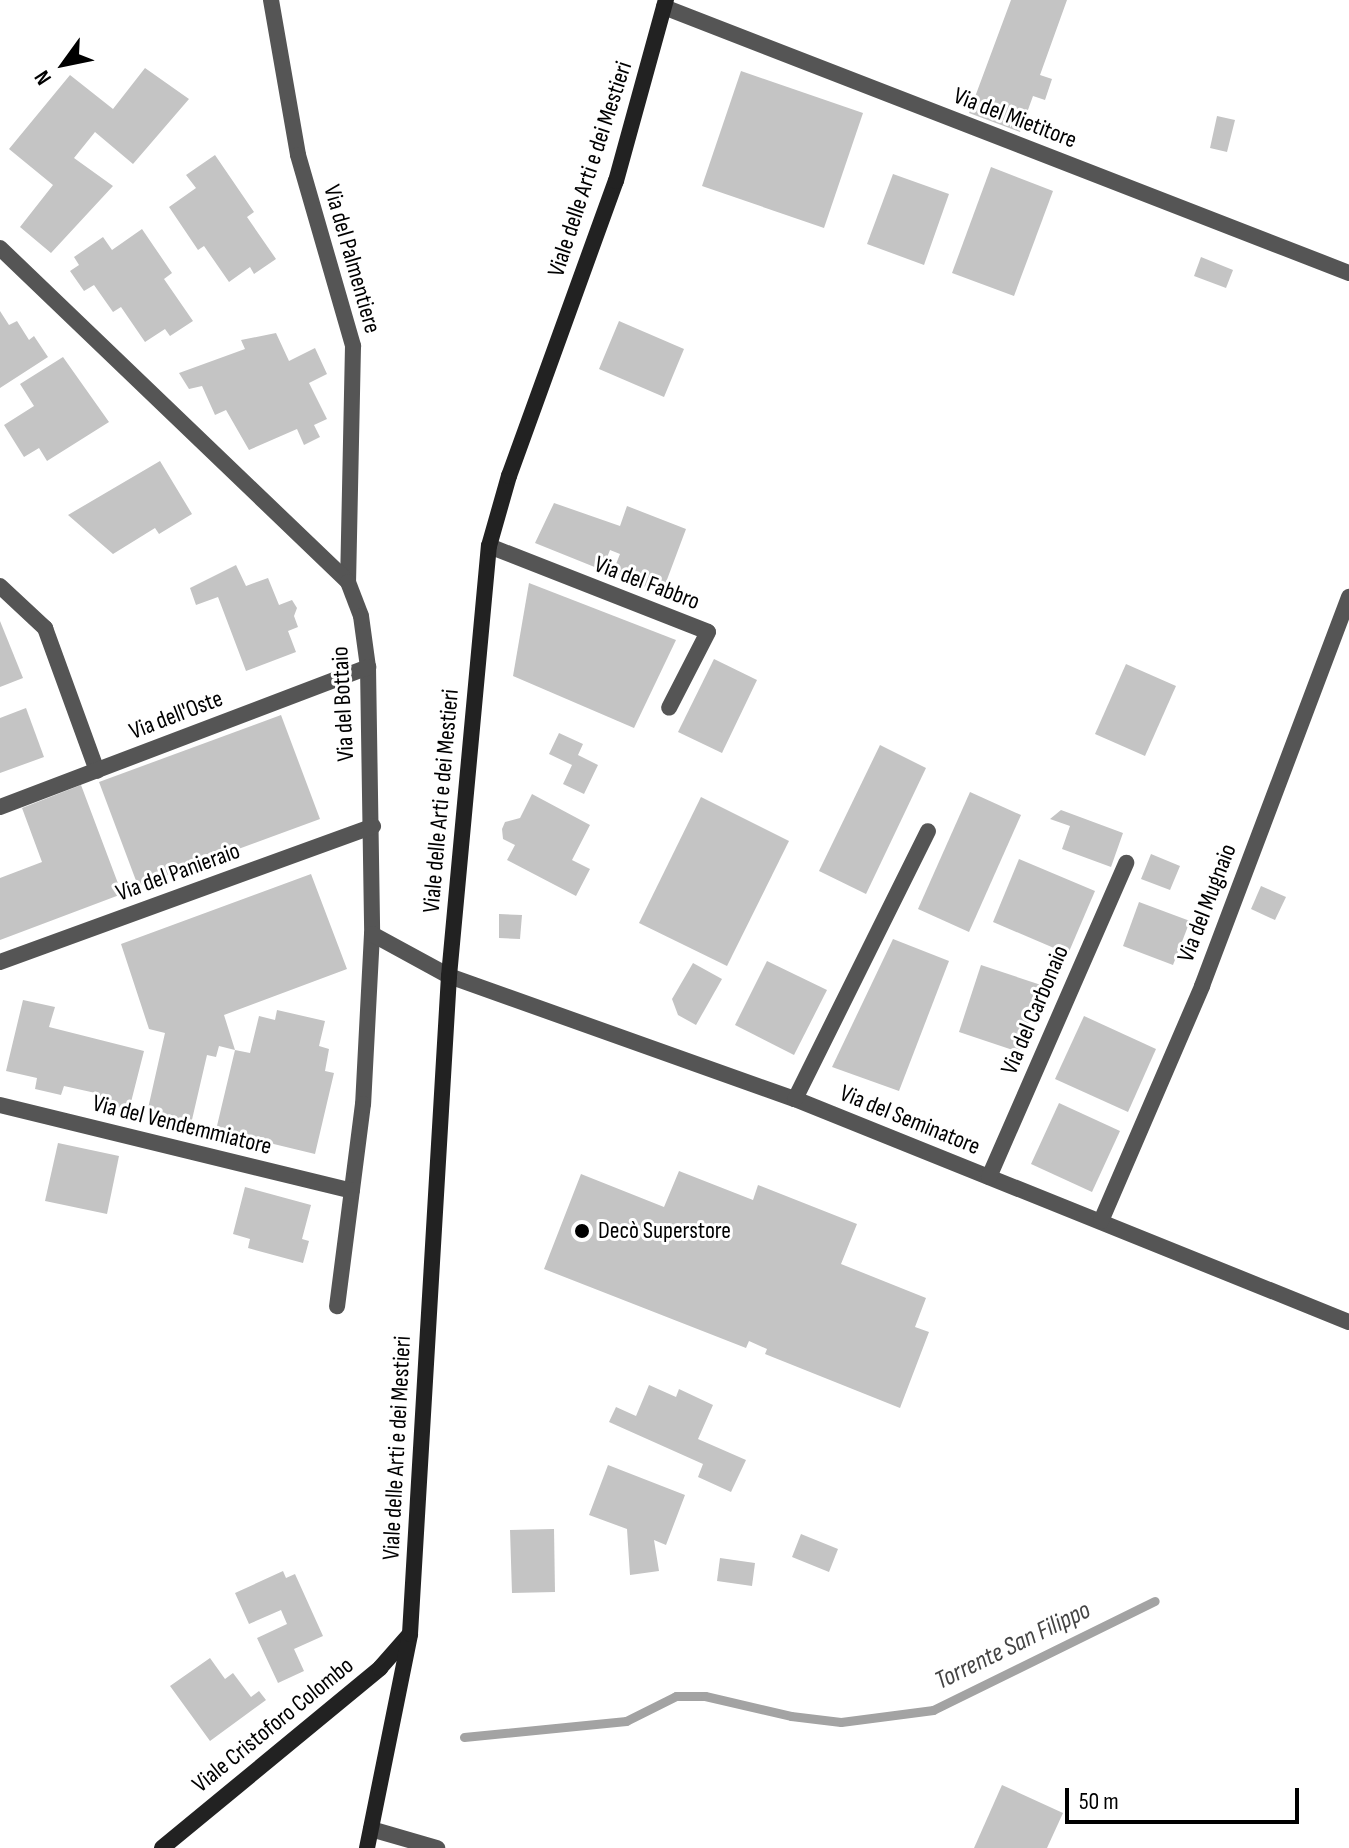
<!DOCTYPE html>
<html>
<head>
<meta charset="utf-8">
<style>
  body { margin:0 }
  #map { position:relative; width:1349px; height:1848px; overflow:hidden; background:#fff; font-family:"Sofia Sans Condensed",sans-serif }
  div>[style] { position:absolute }
  .stream>* { height:9px; margin:-4.5px; padding:0 4.5px; transform-origin:4.5px; border-radius:4.5px; background:#a3a3a3 }
  .building>* { inset:0; background:#c4c4c4 }
  .street>* { height:16px; margin:-8px; padding:0 8px; transform-origin:8px; border-radius:8px; background:#555 }
  .secondary>* { height:16px; margin:-8px; padding:0 8px; transform-origin:8px; border-radius:8px; background:#222 }
  .dots>* { width:22px; height:22px; translate:-50% -50%; box-sizing:border-box; border:4px solid #fff; border-radius:50% }
  span { translate:-50% -50%; white-space:nowrap; text-align:center; line-height:1.15; -webkit-text-stroke:6px #fff; paint-order:stroke }
  .street-label { font-size:24px; color:#000 }
  .poi-label { font-size:24px; color:#000 }
  .left { translate:0 -50%; text-align:left }
  .water-label { font-size:26px; color:#444; font-style:italic }
  .north { position:absolute; left:24px; top:24px; width:80px; height:80px; -webkit-text-stroke:6px #fff; paint-order:stroke; rotate:237deg; font-size:22px; font-weight:700; line-height:32px; text-align:center; color:#000 }
  .north::after { content:''; display:block; margin:auto; width:28px; height:36px; background:#000; clip-path:polygon(50% 0,100% 100%,50% 72%,0 100%) }
  .scale { position:absolute; left:1065px; top:1788px; width:234px; height:36px; box-sizing:border-box; border:4px solid #000; border-top:0; padding-left:10px; font-size:24px; line-height:28px; white-space:nowrap; color:#000; -webkit-text-stroke:6px #fff; paint-order:stroke }
</style>
</head>
<body>
<div id="map">
  <div class="stream">
    <div style="left:464px;top:1737px;width:163px;rotate:-5.6deg"></div>
    <div style="left:626px;top:1721px;width:56px;rotate:-26.6deg"></div>
    <div style="left:676px;top:1696px;width:29px"></div>
    <div style="left:705px;top:1696px;width:88px;rotate:13.1deg"></div>
    <div style="left:791px;top:1716px;width:50px;rotate:6.8deg"></div>
    <div style="left:841px;top:1722px;width:93px;rotate:-7.4deg"></div>
    <div style="left:933px;top:1710px;width:247px;rotate:-26.2deg"></div>
  </div>
  <div class="building">
    <div style="clip-path:polygon(1011px 0,1067px 0,1040px 75px,1052px 79px,1045px 100px,1033px 96px,1020px 132px,969px 113px)"></div>
    <div style="clip-path:polygon(145px 68px,189px 99px,133px 164px,95px 132px,74px 158px,113px 186px,51px 253px,20px 227px,53px 185px,9px 149px,70px 75px,113px 109px)"></div>
    <div style="clip-path:polygon(741px 71px,863px 113px,824px 228px,702px 186px)"></div>
    <div style="clip-path:polygon(1217px 116px,1235px 120px,1227px 152px,1210px 148px)"></div>
    <div style="clip-path:polygon(215px 155px,254px 212px,247px 217px,276px 259px,254px 274px,250px 267px,229px 282px,204px 246px,198px 250px,169px 207px,196px 188px,186px 175px)"></div>
    <div style="clip-path:polygon(991px 167px,1053px 191px,1014px 296px,952px 273px)"></div>
    <div style="clip-path:polygon(893px 174px,949px 194px,924px 265px,867px 244px)"></div>
    <div style="clip-path:polygon(142px 229px,172px 273px,164px 279px,193px 321px,170px 336px,165px 329px,145px 342px,121px 307px,113px 312px,94px 285px,84px 291px,70px 271px,79px 265px,74px 257px,103px 237px,112px 250px)"></div>
    <div style="clip-path:polygon(1201px 257px,1233px 270px,1226px 288px,1194px 276px)"></div>
    <div style="clip-path:polygon(0 311px,9px 325px,17px 321px,29px 340px,34px 336px,48px 357px,0 388px)"></div>
    <div style="clip-path:polygon(619px 321px,684px 349px,664px 397px,599px 369px)"></div>
    <div style="clip-path:polygon(276px 333px,289px 361px,315px 348px,327px 374px,309px 383px,327px 419px,314px 425px,320px 437px,304px 445px,297px 429px,249px 450px,226px 410px,215px 415px,202px 386px,189px 389px,179px 373px,245px 349px,241px 340px)"></div>
    <div style="clip-path:polygon(63px 357px,109px 422px,47px 461px,39px 448px,24px 457px,4px 425px,34px 406px,20px 384px)"></div>
    <div style="clip-path:polygon(160px 461px,192px 514px,159px 534px,155px 528px,113px 554px,68px 515px)"></div>
    <div style="clip-path:polygon(554px 503px,620px 526px,627px 506px,686px 529px,662px 593px,612px 574px,620px 554px,610px 550px,602px 570px,535px 543px)"></div>
    <div style="clip-path:polygon(236px 565px,246px 586px,268px 578px,279px 605px,292px 600px,297px 608px,294px 616px,298px 627px,288px 631px,296px 652px,246px 671px,218px 597px,196px 605px,190px 588px)"></div>
    <div style="clip-path:polygon(529px 583px,676px 640px,634px 728px,513px 676px)"></div>
    <div style="clip-path:polygon(0 621px,23px 678px,0 687px)"></div>
    <div style="clip-path:polygon(714px 659px,757px 680px,722px 753px,678px 732px)"></div>
    <div style="clip-path:polygon(1126px 664px,1176px 686px,1145px 756px,1095px 734px)"></div>
    <div style="clip-path:polygon(26px 708px,44px 757px,0 773px,0 718px)"></div>
    <div style="clip-path:polygon(281px 715px,320px 819px,138px 886px,99px 782px)"></div>
    <div style="clip-path:polygon(559px 733px,583px 744px,578px 755px,598px 765px,584px 794px,563px 784px,572px 765px,549px 754px)"></div>
    <div style="clip-path:polygon(880px 745px,926px 768px,866px 894px,819px 871px)"></div>
    <div style="clip-path:polygon(81px 785px,122px 894px,0 940px,0 878px,42px 862px,22px 808px)"></div>
    <div style="clip-path:polygon(970px 792px,1021px 815px,969px 932px,918px 909px)"></div>
    <div style="clip-path:polygon(532px 794px,590px 825px,572px 860px,590px 869px,576px 896px,507px 860px,515px 845px,503px 839px,502px 829px,505px 822px,520px 818px)"></div>
    <div style="clip-path:polygon(701px 797px,789px 841px,727px 966px,639px 923px)"></div>
    <div style="clip-path:polygon(1061px 810px,1123px 833px,1111px 867px,1062px 849px,1070px 826px,1050px 819px)"></div>
    <div style="clip-path:polygon(1151px 854px,1180px 866px,1170px 890px,1141px 879px)"></div>
    <div style="clip-path:polygon(1019px 859px,1095px 891px,1068px 954px,993px 922px)"></div>
    <div style="clip-path:polygon(311px 874px,347px 969px,224px 1015px,235px 1050px,219px 1046px,216px 1057px,207px 1055px,191px 1124px,147px 1113px,165px 1033px,149px 1029px,121px 944px)"></div>
    <div style="clip-path:polygon(1261px 886px,1286px 897px,1275px 920px,1251px 909px)"></div>
    <div style="clip-path:polygon(1139px 902px,1190px 921px,1173px 965px,1123px 946px)"></div>
    <div style="clip-path:polygon(499px 914px,522px 915px,520px 939px,499px 938px)"></div>
    <div style="clip-path:polygon(893px 939px,949px 961px,899px 1091px,832px 1067px)"></div>
    <div style="clip-path:polygon(767px 961px,827px 990px,794px 1055px,735px 1025px)"></div>
    <div style="clip-path:polygon(693px 963px,722px 979px,696px 1025px,678px 1015px,672px 999px)"></div>
    <div style="clip-path:polygon(981px 965px,1041px 985px,1019px 1052px,959px 1032px)"></div>
    <div style="clip-path:polygon(23px 1000px,55px 1007px,49px 1027px,144px 1051px,129px 1110px,99px 1103px,100px 1094px,64px 1086px,61px 1095px,35px 1089px,37px 1078px,6px 1071px)"></div>
    <div style="clip-path:polygon(277px 1010px,325px 1021px,319px 1046px,329px 1049px,325px 1071px,334px 1073px,315px 1154px,216px 1130px,235px 1050px,250px 1053px,259px 1016px,275px 1020px)"></div>
    <div style="clip-path:polygon(1084px 1016px,1156px 1049px,1128px 1112px,1055px 1079px)"></div>
    <div style="clip-path:polygon(1059px 1103px,1120px 1131px,1092px 1192px,1031px 1164px)"></div>
    <div style="clip-path:polygon(58px 1143px,119px 1156px,107px 1214px,45px 1201px)"></div>
    <div style="clip-path:polygon(679px 1171px,753px 1200px,758px 1185px,857px 1224px,841px 1264px,926px 1298px,915px 1327px,929px 1332px,900px 1408px,765px 1354px,767px 1349px,749px 1341px,746px 1348px,544px 1269px,581px 1174px,664px 1207px)"></div>
    <div style="clip-path:polygon(245px 1187px,311px 1205px,302px 1239px,309px 1241px,303px 1263px,248px 1248px,250px 1239px,233px 1234px)"></div>
    <div style="clip-path:polygon(649px 1385px,676px 1397px,679px 1389px,713px 1405px,698px 1439px,746px 1460px,731px 1492px,698px 1477px,703px 1464px,609px 1422px,616px 1407px,636px 1416px)"></div>
    <div style="clip-path:polygon(608px 1465px,685px 1495px,666px 1545px,654px 1540px,659px 1571px,630px 1575px,627px 1529px,589px 1515px)"></div>
    <div style="clip-path:polygon(554px 1529px,555px 1592px,512px 1593px,510px 1530px)"></div>
    <div style="clip-path:polygon(801px 1534px,838px 1549px,829px 1572px,792px 1557px)"></div>
    <div style="clip-path:polygon(720px 1558px,755px 1563px,752px 1586px,717px 1581px)"></div>
    <div style="clip-path:polygon(283px 1571px,286px 1578px,295px 1574px,323px 1636px,294px 1649px,304px 1671px,278px 1683px,257px 1638px,287px 1624px,281px 1610px,249px 1624px,235px 1593px)"></div>
    <div style="clip-path:polygon(210px 1658px,225px 1679px,233px 1673px,251px 1697px,259px 1691px,266px 1700px,210px 1741px,170px 1686px)"></div>
    <div style="clip-path:polygon(1002px 1785px,1063px 1813px,1047px 1848px,974px 1848px)"></div>
  </div>
  <div class="street">
    <div style="left:271px;top:0;width:157px;rotate:80.1deg"></div>
    <div style="left:298px;top:155px;width:199px;rotate:73.9deg"></div>
    <div style="left:353px;top:346px;width:236px;rotate:91.2deg"></div>
    <div style="left:664px;top:7px;width:735px;rotate:21.22deg"></div>
    <div style="left:0;top:248px;width:482px;rotate:43.8deg"></div>
    <div style="left:348px;top:582px;width:36px;rotate:69deg"></div>
    <div style="left:361px;top:616px;width:51px;rotate:82.2deg"></div>
    <div style="left:368px;top:667px;width:267px;rotate:89.1deg"></div>
    <div style="left:372px;top:934px;width:170px;rotate:93deg"></div>
    <div style="left:363px;top:1104px;width:204px;rotate:97.3deg"></div>
    <div style="left:489px;top:546px;width:235px;rotate:21.4deg"></div>
    <div style="left:708px;top:632px;width:85px;rotate:117.2deg"></div>
    <div style="left:0;top:586px;width:62px;rotate:43deg"></div>
    <div style="left:45px;top:628px;width:152px;rotate:70deg"></div>
    <div style="left:0;top:807px;width:394px;rotate:-20.8deg"></div>
    <div style="left:372px;top:934px;width:88px;rotate:28.6deg"></div>
    <div style="left:449px;top:976px;width:367px;rotate:19.6deg"></div>
    <div style="left:795px;top:1099px;width:597px;rotate:21.93deg"></div>
    <div style="left:0;top:962px;width:397px;rotate:-20deg"></div>
    <div style="left:795px;top:1099px;width:299px;rotate:-63.6deg"></div>
    <div style="left:0;top:1105px;width:362px;rotate:13.7deg"></div>
    <div style="left:989px;top:1177px;width:343px;rotate:-66.4deg"></div>
    <div style="left:1101px;top:1221px;width:256px;rotate:-66.7deg"></div>
    <div style="left:1202px;top:986px;width:416px;rotate:-69.3deg"></div>
    <div style="left:371px;top:1829px;width:69px;rotate:16.1deg"></div>
  </div>
  <div class="secondary">
    <div style="left:162px;top:1848px;width:283px;rotate:-39.5deg"></div>
    <div style="left:380px;top:1668px;width:44px;rotate:-48.7deg"></div>
    <div style="left:367px;top:1848px;width:218px;rotate:-78.6deg"></div>
    <div style="left:410px;top:1634px;width:659px;rotate:-86.61deg"></div>
    <div style="left:449px;top:976px;width:432px;rotate:-84.7deg"></div>
    <div style="left:489px;top:546px;width:73px;rotate:-74.1deg"></div>
    <div style="left:509px;top:476px;width:314px;rotate:-70.1deg"></div>
    <div style="left:616px;top:181px;width:188px;rotate:-74.6deg"></div>
  </div>
  <div class="dots">
    <div style="left:582px;top:1231px;background:#000"></div>
  </div>
  <div class="street-label">
    <span style="left:1015px;top:118px;rotate:21deg">Via del Mietitore</span>
    <span style="left:590px;top:169px;rotate:-72deg">Viale delle Arti e dei Mestieri</span>
    <span style="left:352px;top:259px;rotate:74deg">Via del Palmentiere</span>
    <span style="left:647px;top:583px;rotate:21deg">Via del Fabbro</span>
    <span style="left:343px;top:704px;rotate:-93deg">Via del Bottaio</span>
    <span style="left:176px;top:715px;rotate:-21deg">Via dell'Oste</span>
    <span style="left:441px;top:801px;rotate:-85deg">Viale delle Arti e dei Mestieri</span>
    <span style="left:178px;top:872px;rotate:-20deg">Via del Panieraio</span>
    <span style="left:1207px;top:903px;rotate:-69deg">Via del Mugnaio</span>
    <span style="left:1035px;top:1010px;rotate:-67deg">Via del Carbonaio</span>
    <span style="left:910px;top:1120px;rotate:22deg">Via del Seminatore</span>
    <span style="left:182px;top:1125px;rotate:14deg">Via del Vendemmiatore</span>
    <span style="left:397px;top:1448px;rotate:-87deg">Viale delle Arti e dei Mestieri</span>
    <span style="left:273px;top:1725px;rotate:-39deg">Viale Cristoforo Colombo</span>
  </div>
  <div class="poi-label">
    <span class="left" style="left:598px;top:1231px">Decò Superstore</span>
  </div>
  <div class="water-label">
    <span style="left:1013px;top:1646px;rotate:-26deg">Torrente San Filippo</span>
  </div>
  <div class="north">N</div>
  <div class="scale">50 m</div>
</div>
</body>
</html>
